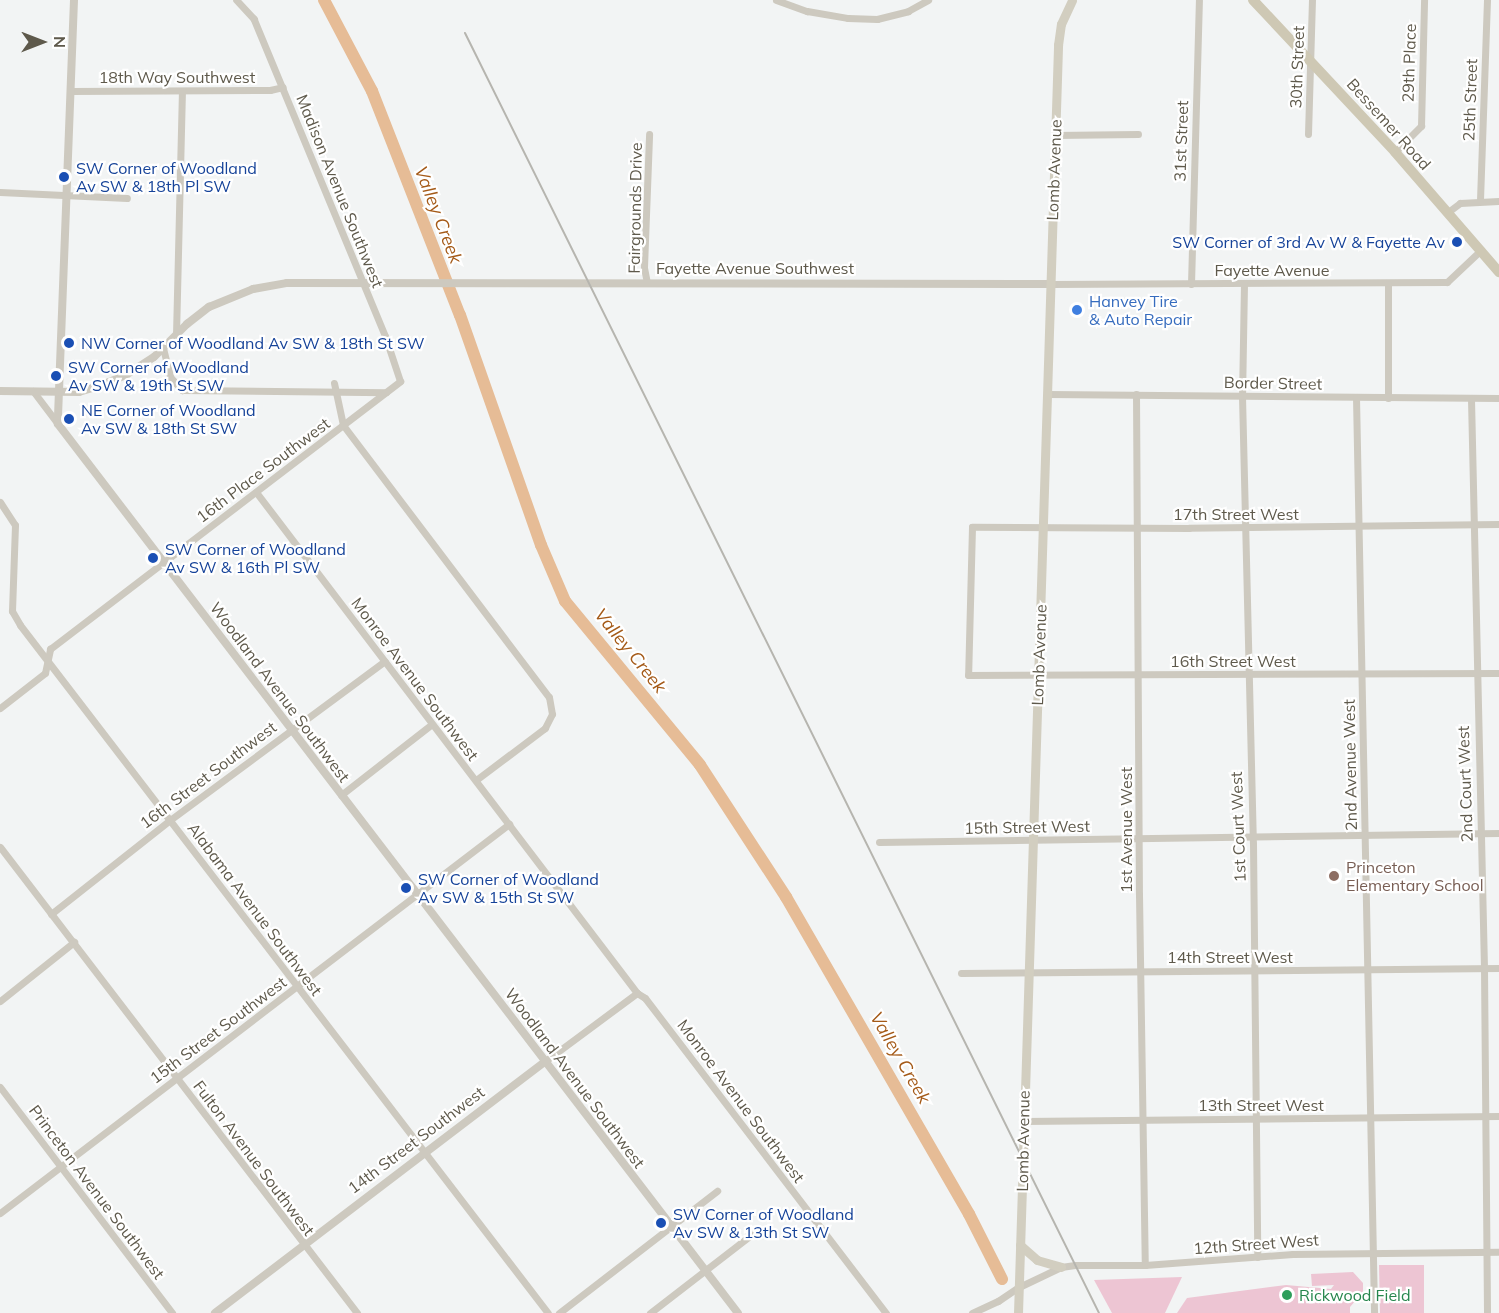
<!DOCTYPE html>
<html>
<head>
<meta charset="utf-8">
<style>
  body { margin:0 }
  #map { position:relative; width:1499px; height:1313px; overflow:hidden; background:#f2f4f4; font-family:Mulish,sans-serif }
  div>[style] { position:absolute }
  .green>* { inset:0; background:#edc5d3 }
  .river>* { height:12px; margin:-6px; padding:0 6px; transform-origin:6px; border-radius:6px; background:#e6bc96 }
  .minor>* { height:7px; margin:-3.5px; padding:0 3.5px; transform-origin:3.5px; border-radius:3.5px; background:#cdc9bf }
  .tertiary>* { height:8px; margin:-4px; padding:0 4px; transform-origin:4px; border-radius:4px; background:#cdc9bf }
  .secondary>* { height:9px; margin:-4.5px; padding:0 4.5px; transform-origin:4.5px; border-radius:4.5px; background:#d2cec0 }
  .primary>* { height:10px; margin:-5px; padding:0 5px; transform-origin:5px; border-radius:5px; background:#cec8b4 }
  .rail>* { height:2px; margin:-1px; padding:0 1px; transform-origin:1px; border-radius:1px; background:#b6b5af }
  .dots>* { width:16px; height:16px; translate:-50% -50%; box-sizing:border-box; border:3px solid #fff; border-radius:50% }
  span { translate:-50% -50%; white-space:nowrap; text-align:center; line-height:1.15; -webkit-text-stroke:4.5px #fff; paint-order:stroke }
  .street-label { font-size:16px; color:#5e594b }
  .transit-label { font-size:16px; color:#164399 }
  .left { translate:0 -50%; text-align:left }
  .right { translate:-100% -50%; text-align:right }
  .shop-label { font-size:16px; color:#366cbe }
  .education-label { font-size:16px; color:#785e54 }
  .leisure-label { font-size:16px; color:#27864d }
  .water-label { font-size:18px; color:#a45a18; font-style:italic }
  .north { position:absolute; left:12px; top:12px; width:60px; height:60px; -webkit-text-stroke:4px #fff; paint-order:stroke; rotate:90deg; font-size:16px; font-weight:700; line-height:24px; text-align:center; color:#5e594b }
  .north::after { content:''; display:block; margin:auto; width:21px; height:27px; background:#5e594b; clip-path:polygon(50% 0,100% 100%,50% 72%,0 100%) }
</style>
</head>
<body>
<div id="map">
  <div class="green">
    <div style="clip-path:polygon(1379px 1265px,1424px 1265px,1424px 1313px,1380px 1313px)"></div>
    <div style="clip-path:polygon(1353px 1272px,1363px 1283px,1363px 1292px,1350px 1307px,1350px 1313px,1177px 1313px,1187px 1298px,1286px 1285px,1331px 1289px,1334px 1285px,1312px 1286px,1311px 1274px)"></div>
    <div style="clip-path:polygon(1182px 1277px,1165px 1313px,1112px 1313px,1094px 1280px)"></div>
  </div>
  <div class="river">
    <div style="left:324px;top:0;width:103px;rotate:62.2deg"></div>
    <div style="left:372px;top:91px;width:241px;rotate:68.6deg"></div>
    <div style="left:460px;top:315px;width:244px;rotate:70.6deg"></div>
    <div style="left:541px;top:545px;width:61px;rotate:66.8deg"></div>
    <div style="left:565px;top:601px;width:212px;rotate:50.5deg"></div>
    <div style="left:700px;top:765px;width:158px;rotate:56.9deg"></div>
    <div style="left:786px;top:897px;width:366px;rotate:60deg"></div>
    <div style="left:969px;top:1214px;width:73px;rotate:63.1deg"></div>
  </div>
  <div class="minor">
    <div style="left:776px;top:0;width:33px;rotate:20deg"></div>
    <div style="left:807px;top:11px;width:42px;rotate:9.7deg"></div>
    <div style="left:848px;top:18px;width:29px;rotate:2deg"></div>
    <div style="left:877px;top:19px;width:32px;rotate:-14deg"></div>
    <div style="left:908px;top:11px;width:23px;rotate:-29deg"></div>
    <div style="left:71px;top:91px;width:199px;rotate:-0.3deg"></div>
    <div style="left:270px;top:90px;width:13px;rotate:-13deg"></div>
    <div style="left:1308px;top:134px;width:134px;rotate:-88.3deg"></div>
    <div style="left:1055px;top:135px;width:83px;rotate:-0.7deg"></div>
    <div style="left:1395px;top:152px;width:37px;rotate:-45deg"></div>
    <div style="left:1421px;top:126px;width:126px;rotate:-88.6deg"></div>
    <div style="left:0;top:192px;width:127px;rotate:2.7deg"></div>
    <div style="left:1480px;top:200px;width:200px;rotate:-88deg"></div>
    <div style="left:1448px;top:212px;width:15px;rotate:-37deg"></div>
    <div style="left:1460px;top:203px;width:39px;rotate:-3deg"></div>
    <div style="left:647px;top:283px;width:16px;rotate:-101deg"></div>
    <div style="left:644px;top:267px;width:133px;rotate:-87.8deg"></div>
    <div style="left:1051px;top:284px;width:396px;rotate:-0.3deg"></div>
    <div style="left:1447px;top:282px;width:47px;rotate:-43.3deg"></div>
    <div style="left:1191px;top:284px;width:284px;rotate:-88.4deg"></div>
    <div style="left:1244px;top:284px;width:112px;rotate:91deg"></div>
    <div style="left:1242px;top:396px;width:448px;rotate:88.6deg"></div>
    <div style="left:1253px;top:844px;width:413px;rotate:89.4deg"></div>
    <div style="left:176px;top:335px;width:244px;rotate:-88.6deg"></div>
    <div style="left:163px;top:348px;width:30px;rotate:76deg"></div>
    <div style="left:170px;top:377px;width:18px;rotate:47deg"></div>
    <div style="left:182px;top:390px;width:204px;rotate:0.6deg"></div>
    <div style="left:334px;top:383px;width:43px;rotate:77.9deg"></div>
    <div style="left:343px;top:425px;width:341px;rotate:52.9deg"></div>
    <div style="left:549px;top:697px;width:17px;rotate:80deg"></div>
    <div style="left:552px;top:714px;width:16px;rotate:117deg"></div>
    <div style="left:545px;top:728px;width:86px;rotate:143deg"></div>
    <div style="left:33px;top:391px;width:41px;rotate:52.9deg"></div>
    <div style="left:1048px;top:394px;width:451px;rotate:0.5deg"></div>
    <div style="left:1136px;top:394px;width:501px;rotate:89.66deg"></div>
    <div style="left:1139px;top:895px;width:370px;rotate:89.1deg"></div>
    <div style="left:1356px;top:397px;width:916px;rotate:88.87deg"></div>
    <div style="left:1388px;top:398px;width:114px;rotate:-90deg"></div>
    <div style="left:1471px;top:399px;width:569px;rotate:88.69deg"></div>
    <div style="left:1484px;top:968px;width:345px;rotate:89.5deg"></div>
    <div style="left:256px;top:492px;width:629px;rotate:52.75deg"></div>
    <div style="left:637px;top:993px;width:9px;rotate:32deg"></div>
    <div style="left:645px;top:998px;width:397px;rotate:52.6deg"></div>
    <div style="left:0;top:502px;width:27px;rotate:57deg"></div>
    <div style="left:15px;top:525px;width:86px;rotate:92deg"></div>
    <div style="left:12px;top:611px;width:16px;rotate:60deg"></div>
    <div style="left:20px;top:625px;width:867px;rotate:52.5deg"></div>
    <div style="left:1499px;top:524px;width:310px;rotate:179.3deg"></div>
    <div style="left:1189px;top:528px;width:217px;rotate:-179.7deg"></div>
    <div style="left:972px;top:527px;width:148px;rotate:91.5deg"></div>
    <div style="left:968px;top:675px;width:531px;rotate:-0.22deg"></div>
    <div style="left:0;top:708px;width:57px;rotate:-37.9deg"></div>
    <div style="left:45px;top:673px;width:25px;rotate:-78deg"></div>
    <div style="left:50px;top:649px;width:441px;rotate:-37.4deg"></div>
    <div style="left:400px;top:381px;width:47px;rotate:-108.4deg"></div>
    <div style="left:385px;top:336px;width:343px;rotate:-112.5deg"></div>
    <div style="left:254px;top:19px;width:26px;rotate:-133deg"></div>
    <div style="left:341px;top:795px;width:115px;rotate:-38deg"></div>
    <div style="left:879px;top:842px;width:620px;rotate:-0.83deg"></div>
    <div style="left:0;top:847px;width:587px;rotate:52.54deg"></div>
    <div style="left:51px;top:914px;width:152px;rotate:-38.3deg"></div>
    <div style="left:170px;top:820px;width:267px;rotate:-36.5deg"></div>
    <div style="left:961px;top:973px;width:538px;rotate:-0.53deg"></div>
    <div style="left:0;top:1001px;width:95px;rotate:-38.6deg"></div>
    <div style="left:544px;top:1062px;width:116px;rotate:-36.6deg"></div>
    <div style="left:0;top:1087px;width:284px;rotate:52.7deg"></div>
    <div style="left:1024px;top:1121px;width:475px;rotate:-0.6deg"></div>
    <div style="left:0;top:1213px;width:641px;rotate:-37.39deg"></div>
    <div style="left:559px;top:1313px;width:200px;rotate:-37.7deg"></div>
    <div style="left:650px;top:1313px;width:128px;rotate:-37.7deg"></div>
    <div style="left:972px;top:1313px;width:29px;rotate:-25deg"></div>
    <div style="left:998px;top:1301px;width:25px;rotate:-34deg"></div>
    <div style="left:1019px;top:1287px;width:47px;rotate:-25.5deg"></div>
    <div style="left:1061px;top:1267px;width:14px;rotate:-8deg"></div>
    <div style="left:1075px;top:1265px;width:70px"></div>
    <div style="left:1145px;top:1265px;width:148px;rotate:-4.3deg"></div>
    <div style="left:1293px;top:1254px;width:206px;rotate:-0.6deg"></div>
  </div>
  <div class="tertiary">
    <div style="left:74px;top:0;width:424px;rotate:92.2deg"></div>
    <div style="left:58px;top:424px;width:1119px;rotate:52.59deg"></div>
    <div style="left:0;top:391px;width:79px;rotate:0.7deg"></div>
    <div style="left:79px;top:392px;width:21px;rotate:-17deg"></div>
    <div style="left:99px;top:386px;width:29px;rotate:-22deg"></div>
    <div style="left:126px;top:375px;width:33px;rotate:-33deg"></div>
    <div style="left:154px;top:357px;width:47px;rotate:-45deg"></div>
    <div style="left:187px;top:324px;width:28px;rotate:-38deg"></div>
    <div style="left:209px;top:307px;width:48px;rotate:-22.2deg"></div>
    <div style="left:253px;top:289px;width:35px;rotate:-10deg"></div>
    <div style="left:287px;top:283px;width:764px;rotate:0.07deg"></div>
    <div style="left:215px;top:1313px;width:414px;rotate:-37.3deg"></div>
  </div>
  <div class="secondary">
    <div style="left:1020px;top:1245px;width:23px;rotate:41deg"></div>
    <div style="left:1037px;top:1260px;width:25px;rotate:16deg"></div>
    <div style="left:1018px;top:1313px;width:1269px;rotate:-88.19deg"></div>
    <div style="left:1058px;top:45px;width:21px;rotate:-82deg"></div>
    <div style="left:1061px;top:24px;width:26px;rotate:-65deg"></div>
  </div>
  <div class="primary">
    <div style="left:1253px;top:0;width:208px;rotate:46.9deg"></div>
    <div style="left:1395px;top:152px;width:159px;rotate:49.1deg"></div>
  </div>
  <div class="rail">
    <div style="left:465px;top:33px;width:1428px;rotate:63.65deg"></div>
  </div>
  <div class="dots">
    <div style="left:64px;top:177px;background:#1a4fb4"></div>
    <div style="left:1457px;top:242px;background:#1a4fb4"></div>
    <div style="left:1077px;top:310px;background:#3f7fe0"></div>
    <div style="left:69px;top:343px;background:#1a4fb4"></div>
    <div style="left:56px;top:376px;background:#1a4fb4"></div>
    <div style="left:69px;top:419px;background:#1a4fb4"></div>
    <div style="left:153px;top:558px;background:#1a4fb4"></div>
    <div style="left:1334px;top:876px;background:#8d6e63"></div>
    <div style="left:406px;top:888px;background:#1a4fb4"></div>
    <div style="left:661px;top:1223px;background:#1a4fb4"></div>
    <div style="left:1287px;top:1295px;background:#2e9e5b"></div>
  </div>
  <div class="street-label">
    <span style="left:1409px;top:63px;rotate:-88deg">29th Place</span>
    <span style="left:1297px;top:67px;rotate:-88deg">30th Street</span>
    <span style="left:177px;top:77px">18th Way Southwest</span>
    <span style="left:1470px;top:100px;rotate:-88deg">25th Street</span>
    <span style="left:1389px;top:124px;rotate:48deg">Bessemer Road</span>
    <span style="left:1181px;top:141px;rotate:-88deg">31st Street</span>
    <span style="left:1054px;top:170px;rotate:-88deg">Lomb Avenue</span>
    <span style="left:340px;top:191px;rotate:68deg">Madison Avenue Southwest</span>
    <span style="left:635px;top:208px;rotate:-89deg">Fairgrounds Drive</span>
    <span style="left:755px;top:268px">Fayette Avenue Southwest</span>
    <span style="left:1272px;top:270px">Fayette Avenue</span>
    <span style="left:1273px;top:383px;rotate:1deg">Border Street</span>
    <span style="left:263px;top:470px;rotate:-37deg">16th Place Southwest</span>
    <span style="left:1236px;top:514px">17th Street West</span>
    <span style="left:1039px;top:655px;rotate:-88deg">Lomb Avenue</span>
    <span style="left:1233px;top:661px">16th Street West</span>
    <span style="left:415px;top:679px;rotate:53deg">Monroe Avenue Southwest</span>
    <span style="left:280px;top:692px;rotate:53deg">Woodland Avenue Southwest</span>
    <span style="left:1350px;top:765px;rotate:-91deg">2nd Avenue West</span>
    <span style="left:208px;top:775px;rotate:-37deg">16th Street Southwest</span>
    <span style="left:1465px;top:784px;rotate:-92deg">2nd Court West</span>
    <span style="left:1027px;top:827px;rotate:-1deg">15th Street West</span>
    <span style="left:1238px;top:827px;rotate:-92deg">1st Court West</span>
    <span style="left:1126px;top:830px;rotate:-90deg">1st Avenue West</span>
    <span style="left:255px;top:909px;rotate:53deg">Alabama Avenue Southwest</span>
    <span style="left:1230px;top:957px">14th Street West</span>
    <span style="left:218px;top:1030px;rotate:-37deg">15th Street Southwest</span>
    <span style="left:575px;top:1078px;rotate:53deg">Woodland Avenue Southwest</span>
    <span style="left:741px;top:1101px;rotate:53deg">Monroe Avenue Southwest</span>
    <span style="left:1261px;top:1105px">13th Street West</span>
    <span style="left:416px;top:1140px;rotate:-37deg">14th Street Southwest</span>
    <span style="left:1023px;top:1141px;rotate:-89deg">Lomb Avenue</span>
    <span style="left:254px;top:1158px;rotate:53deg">Fulton Avenue Southwest</span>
    <span style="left:97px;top:1192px;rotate:53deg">Princeton Avenue Southwest</span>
    <span style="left:1256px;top:1244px;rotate:-4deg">12th Street West</span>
  </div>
  <div class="transit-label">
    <span class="left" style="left:76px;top:177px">SW Corner of Woodland<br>Av SW &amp; 18th Pl SW</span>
    <span class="right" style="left:1445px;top:242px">SW Corner of 3rd Av W &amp; Fayette Av</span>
    <span class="left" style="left:81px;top:343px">NW Corner of Woodland Av SW &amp; 18th St SW</span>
    <span class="left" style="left:68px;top:376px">SW Corner of Woodland<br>Av SW &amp; 19th St SW</span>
    <span class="left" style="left:81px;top:419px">NE Corner of Woodland<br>Av SW &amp; 18th St SW</span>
    <span class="left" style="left:165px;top:558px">SW Corner of Woodland<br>Av SW &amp; 16th Pl SW</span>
    <span class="left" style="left:418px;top:888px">SW Corner of Woodland<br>Av SW &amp; 15th St SW</span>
    <span class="left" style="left:673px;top:1223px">SW Corner of Woodland<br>Av SW &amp; 13th St SW</span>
  </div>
  <div class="shop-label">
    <span class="left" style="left:1089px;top:310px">Hanvey Tire<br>&amp; Auto Repair</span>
  </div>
  <div class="education-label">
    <span class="left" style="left:1346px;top:876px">Princeton<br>Elementary School</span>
  </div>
  <div class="leisure-label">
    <span class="left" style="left:1299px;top:1295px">Rickwood Field</span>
  </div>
  <div class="water-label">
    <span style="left:438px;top:215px;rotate:69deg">Valley Creek</span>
    <span style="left:630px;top:651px;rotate:51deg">Valley Creek</span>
    <span style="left:900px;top:1058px;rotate:60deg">Valley Creek</span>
  </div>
  <div class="north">N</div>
</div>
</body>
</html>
